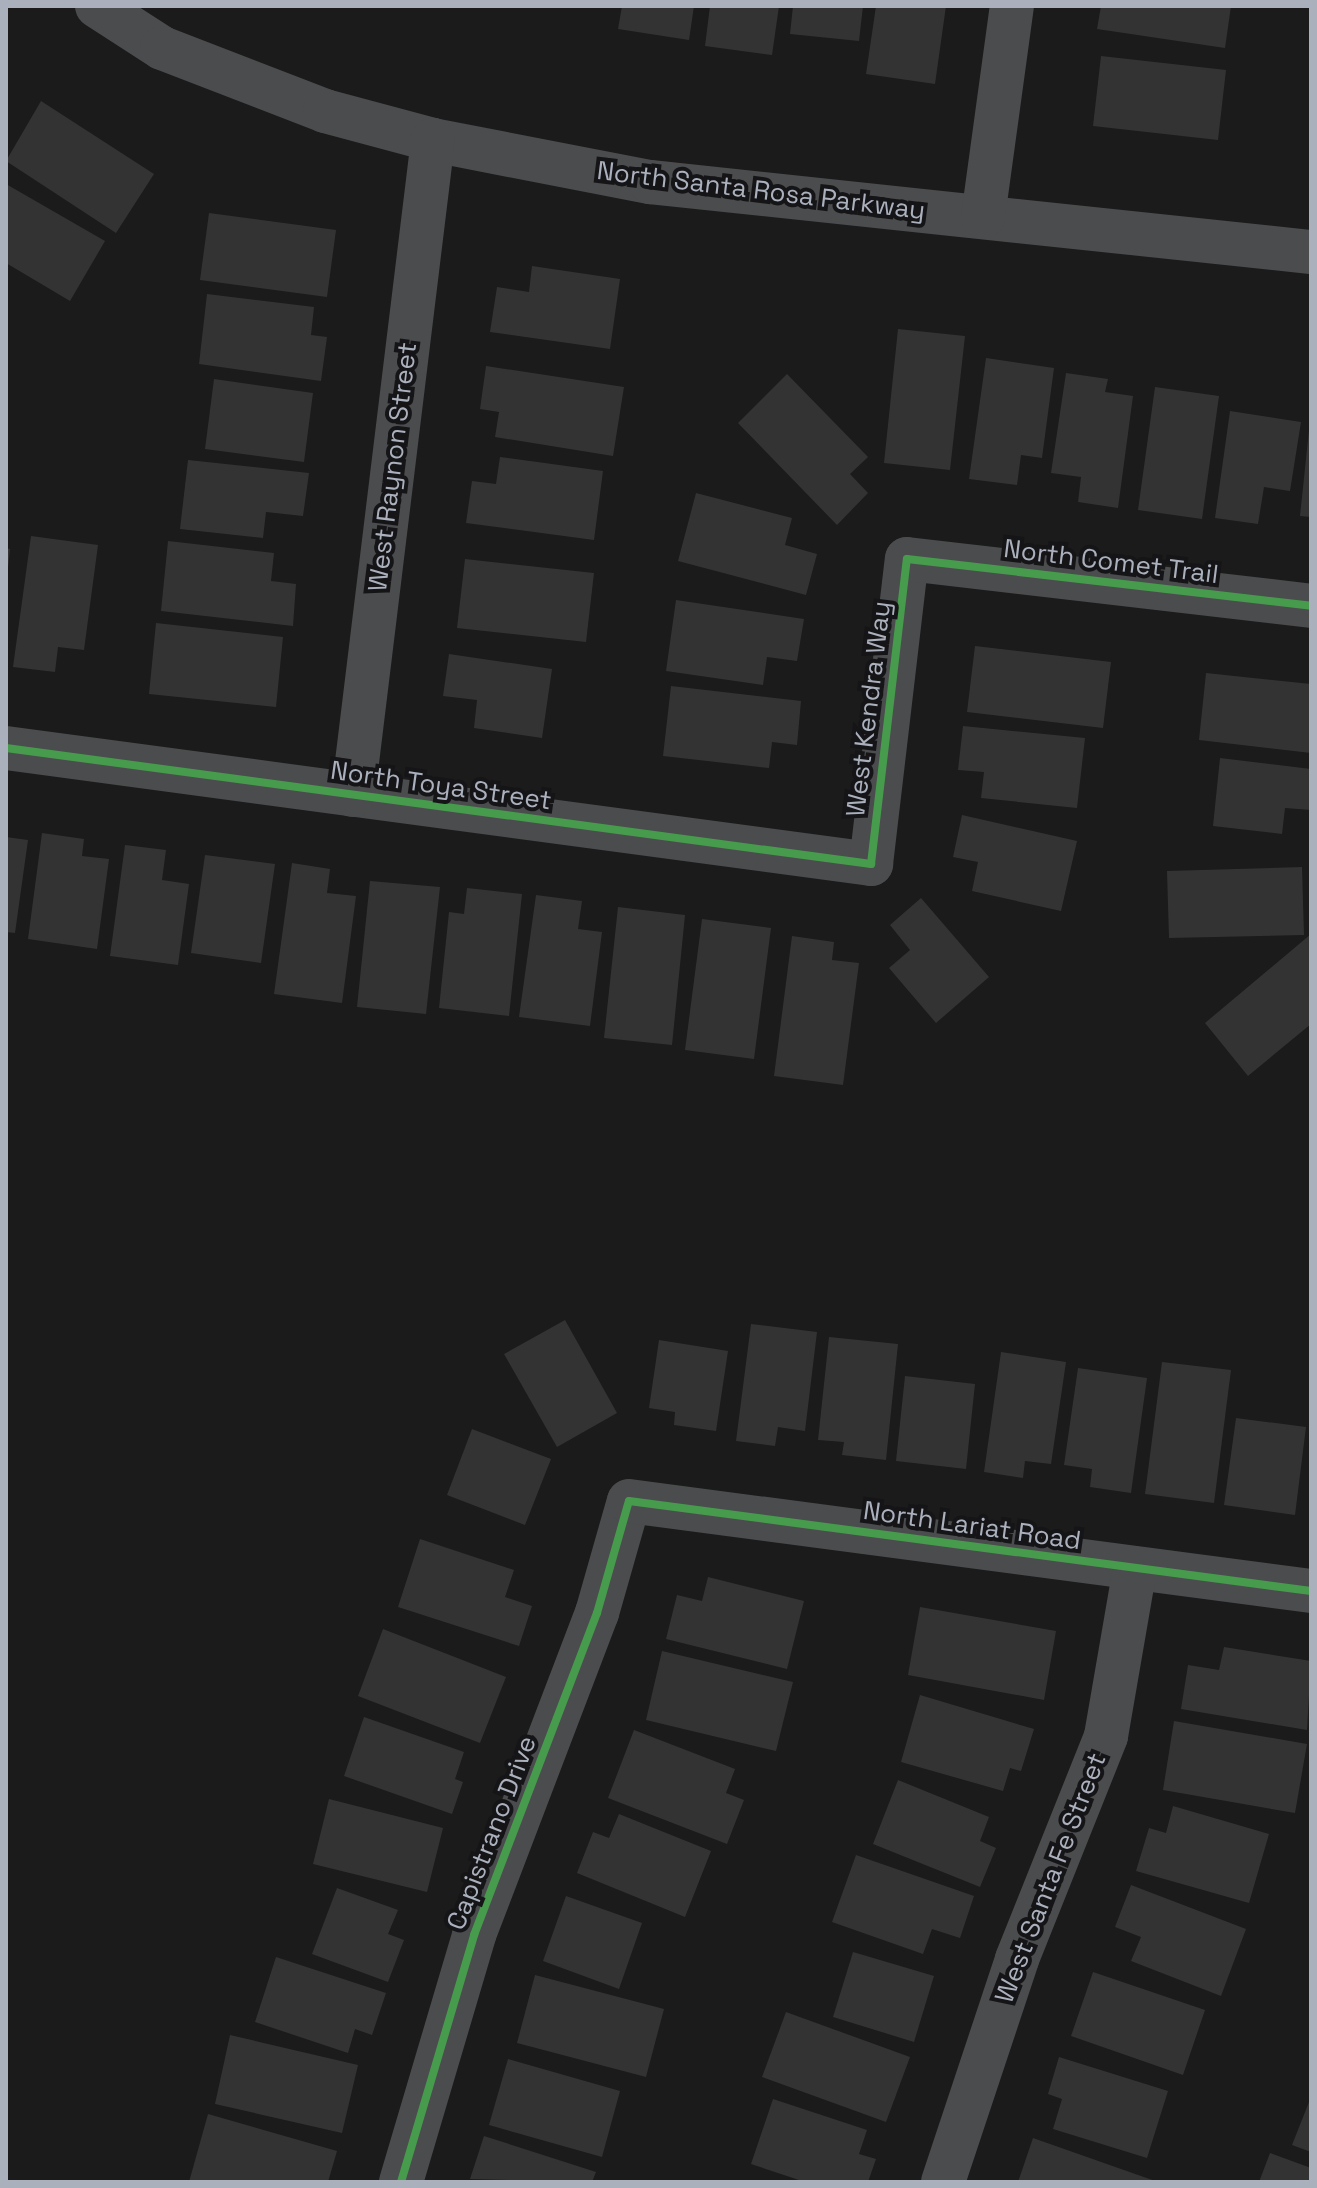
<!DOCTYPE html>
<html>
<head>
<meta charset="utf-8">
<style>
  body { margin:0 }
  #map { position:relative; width:1317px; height:2188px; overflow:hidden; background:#1b1b1b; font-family:"Space Grotesk",sans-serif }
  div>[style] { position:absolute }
  .building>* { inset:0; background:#333334 }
  .street>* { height:44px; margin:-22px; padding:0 22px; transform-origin:22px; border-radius:22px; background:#4b4c4e }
  .cycleway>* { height:8px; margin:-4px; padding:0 4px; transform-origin:4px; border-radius:4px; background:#469c4c }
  span { translate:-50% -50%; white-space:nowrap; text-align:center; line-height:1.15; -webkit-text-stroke:8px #151518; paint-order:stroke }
  .street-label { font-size:26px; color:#abb0bd }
  .frame { position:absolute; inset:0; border:8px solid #abb0bd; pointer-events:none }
</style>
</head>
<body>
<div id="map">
  <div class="building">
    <div style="clip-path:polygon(622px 6px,694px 6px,689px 40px,618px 29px)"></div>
    <div style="clip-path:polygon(710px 6px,779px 6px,772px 55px,705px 46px)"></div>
    <div style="clip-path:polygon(793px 6px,863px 6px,859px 41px,790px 34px)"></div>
    <div style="clip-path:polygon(876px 6px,946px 6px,935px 84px,866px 74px)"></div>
    <div style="clip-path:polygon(1101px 6px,1231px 6px,1225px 48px,1097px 29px)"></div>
    <div style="clip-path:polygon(1101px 56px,1226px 70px,1218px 140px,1093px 126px)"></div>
    <div style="clip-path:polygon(41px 101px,154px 174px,116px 233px,6px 161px)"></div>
    <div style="clip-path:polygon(6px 184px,105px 241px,70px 301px,6px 263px)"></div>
    <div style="clip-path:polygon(209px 213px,336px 230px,327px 297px,200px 280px)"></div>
    <div style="clip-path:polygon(532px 266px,620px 279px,610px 349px,490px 332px,497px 287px,529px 292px)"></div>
    <div style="clip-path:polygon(207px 294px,314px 307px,311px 335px,327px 337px,321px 381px,199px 364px)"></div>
    <div style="clip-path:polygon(898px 329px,965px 336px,950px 470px,884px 463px)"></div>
    <div style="clip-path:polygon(986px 358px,1054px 368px,1042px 458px,1021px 455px,1017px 485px,969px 479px)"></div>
    <div style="clip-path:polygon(486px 366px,624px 387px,613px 456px,495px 437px,499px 412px,480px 409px)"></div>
    <div style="clip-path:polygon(1066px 373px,1108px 379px,1105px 392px,1133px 396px,1118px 508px,1078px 502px,1081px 477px,1051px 473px)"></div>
    <div style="clip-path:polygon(787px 374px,868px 457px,850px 474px,868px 493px,837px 525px,738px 423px)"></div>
    <div style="clip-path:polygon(214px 379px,313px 393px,304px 462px,205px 449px)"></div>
    <div style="clip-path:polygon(1155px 387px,1219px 396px,1202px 519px,1138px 510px)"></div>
    <div style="clip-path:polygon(1230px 411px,1301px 422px,1290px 491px,1264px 487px,1258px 524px,1215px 518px)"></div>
    <div style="clip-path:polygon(1309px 430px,1311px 430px,1311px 517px,1300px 516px)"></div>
    <div style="clip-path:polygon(500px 457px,603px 471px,594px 540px,466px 523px,472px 481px,496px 484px)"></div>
    <div style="clip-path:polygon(188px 460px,309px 473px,303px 516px,266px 512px,263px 538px,180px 529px)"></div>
    <div style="clip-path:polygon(696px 493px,792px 518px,785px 545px,817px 554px,806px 595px,678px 561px)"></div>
    <div style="clip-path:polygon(31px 536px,98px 545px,84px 650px,58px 647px,55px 672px,13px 667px)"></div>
    <div style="clip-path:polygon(168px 541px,274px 553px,271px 581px,296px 584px,293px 626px,161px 611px)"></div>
    <div style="clip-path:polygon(6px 548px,10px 549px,8px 568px,6px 568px)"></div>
    <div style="clip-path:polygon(465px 559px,594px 573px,586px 642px,457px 628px)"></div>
    <div style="clip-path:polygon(676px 600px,804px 619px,797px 661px,767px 657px,763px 685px,666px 671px)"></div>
    <div style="clip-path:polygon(156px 623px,283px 637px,276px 707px,149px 694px)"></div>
    <div style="clip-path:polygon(975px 646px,1111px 662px,1103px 728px,967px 712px)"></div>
    <div style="clip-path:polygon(449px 654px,552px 669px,542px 738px,474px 728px,477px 700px,443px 696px)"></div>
    <div style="clip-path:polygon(1206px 673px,1311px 684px,1311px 753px,1199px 740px)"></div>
    <div style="clip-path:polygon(671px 686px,801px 701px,797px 745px,772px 742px,769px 768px,663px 756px)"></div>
    <div style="clip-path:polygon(963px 726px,1085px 738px,1077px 808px,981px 798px,984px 772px,958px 770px)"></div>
    <div style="clip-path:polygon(1220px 758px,1311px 769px,1311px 810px,1285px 808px,1282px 834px,1213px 826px)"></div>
    <div style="clip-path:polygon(962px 815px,1077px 841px,1061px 911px,972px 891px,978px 862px,953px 857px)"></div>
    <div style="clip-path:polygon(42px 833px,84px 839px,82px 856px,109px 859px,97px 949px,28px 939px)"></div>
    <div style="clip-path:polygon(6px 837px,28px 840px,15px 933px,6px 932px)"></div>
    <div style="clip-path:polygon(125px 845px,166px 850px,162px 880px,189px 884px,178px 965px,110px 956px)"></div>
    <div style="clip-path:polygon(205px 855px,275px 864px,261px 963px,191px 953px)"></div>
    <div style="clip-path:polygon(292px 863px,330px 869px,327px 893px,356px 896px,342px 1003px,274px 994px)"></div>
    <div style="clip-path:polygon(1302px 867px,1304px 935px,1169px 938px,1167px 871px)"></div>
    <div style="clip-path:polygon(370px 881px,440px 887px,426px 1014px,357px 1007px)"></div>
    <div style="clip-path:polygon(467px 888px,522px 894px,509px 1016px,439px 1008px,449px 912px,464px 914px)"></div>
    <div style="clip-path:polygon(536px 895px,582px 901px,578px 929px,602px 932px,590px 1026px,519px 1017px)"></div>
    <div style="clip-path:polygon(921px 898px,989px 977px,936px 1023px,889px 968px,910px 950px,890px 925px)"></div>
    <div style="clip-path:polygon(618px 907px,685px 915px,672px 1045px,604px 1038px)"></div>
    <div style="clip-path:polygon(702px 919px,771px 928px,754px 1059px,685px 1050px)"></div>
    <div style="clip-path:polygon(1311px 934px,1311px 1024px,1248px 1076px,1205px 1023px)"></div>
    <div style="clip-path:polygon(792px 936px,834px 942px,832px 960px,859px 963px,843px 1085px,774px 1076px)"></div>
    <div style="clip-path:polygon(565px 1320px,617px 1413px,557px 1447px,504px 1354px)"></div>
    <div style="clip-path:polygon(751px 1324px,817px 1332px,805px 1431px,778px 1427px,775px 1446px,736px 1441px)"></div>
    <div style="clip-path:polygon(829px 1337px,898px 1344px,886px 1460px,842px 1455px,844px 1442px,818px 1440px)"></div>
    <div style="clip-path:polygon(659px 1340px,728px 1351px,716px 1431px,674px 1425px,675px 1412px,649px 1408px)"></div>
    <div style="clip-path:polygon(1001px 1352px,1066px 1362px,1051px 1464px,1025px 1461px,1023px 1478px,984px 1472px)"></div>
    <div style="clip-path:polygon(1162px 1362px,1231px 1370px,1214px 1503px,1145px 1494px)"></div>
    <div style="clip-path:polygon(1078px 1368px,1147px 1378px,1131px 1493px,1090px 1487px,1092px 1469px,1064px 1465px)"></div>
    <div style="clip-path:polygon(905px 1376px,975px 1384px,966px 1469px,896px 1461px)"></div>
    <div style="clip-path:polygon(1236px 1418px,1306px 1427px,1295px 1515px,1224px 1505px)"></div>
    <div style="clip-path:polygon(472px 1429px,551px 1459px,525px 1525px,447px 1495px)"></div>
    <div style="clip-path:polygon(420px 1539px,514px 1570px,505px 1597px,532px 1606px,519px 1646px,398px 1607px)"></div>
    <div style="clip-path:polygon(708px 1577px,804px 1601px,787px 1669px,666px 1639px,677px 1595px,702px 1601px)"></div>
    <div style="clip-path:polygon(920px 1607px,1056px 1631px,1044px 1700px,908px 1675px)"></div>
    <div style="clip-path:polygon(383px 1629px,506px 1677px,480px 1743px,358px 1696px)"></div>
    <div style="clip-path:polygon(1224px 1647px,1311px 1661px,1307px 1730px,1181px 1709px,1188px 1665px,1219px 1670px)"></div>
    <div style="clip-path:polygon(662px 1651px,793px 1682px,776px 1751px,646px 1720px)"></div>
    <div style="clip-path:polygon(920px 1695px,1034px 1729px,1021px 1771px,1010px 1768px,1003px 1791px,901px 1762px)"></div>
    <div style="clip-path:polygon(364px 1717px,464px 1752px,455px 1779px,463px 1782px,452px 1814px,344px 1776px)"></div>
    <div style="clip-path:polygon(1174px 1721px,1307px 1744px,1295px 1813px,1163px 1790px)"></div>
    <div style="clip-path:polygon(634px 1730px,735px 1769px,726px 1793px,744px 1800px,727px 1844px,608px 1798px)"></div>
    <div style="clip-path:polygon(898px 1780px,989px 1817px,980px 1841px,996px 1848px,980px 1887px,873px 1844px)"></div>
    <div style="clip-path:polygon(329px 1799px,443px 1828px,427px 1892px,313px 1864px)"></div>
    <div style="clip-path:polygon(1173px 1806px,1269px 1834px,1249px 1903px,1136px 1871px,1149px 1828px,1166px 1833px)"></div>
    <div style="clip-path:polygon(619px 1814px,711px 1851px,685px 1917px,577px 1873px,593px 1832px,609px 1838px)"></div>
    <div style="clip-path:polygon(856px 1855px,974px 1896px,960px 1938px,932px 1929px,923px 1954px,832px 1922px)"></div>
    <div style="clip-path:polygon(1131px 1885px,1246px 1929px,1221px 1996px,1131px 1961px,1141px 1937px,1115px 1927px)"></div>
    <div style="clip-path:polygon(337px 1888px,398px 1910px,388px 1934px,404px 1940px,388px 1982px,312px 1954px)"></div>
    <div style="clip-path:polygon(566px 1896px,642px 1923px,619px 1989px,543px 1961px)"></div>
    <div style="clip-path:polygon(853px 1952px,934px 1976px,914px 2042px,833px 2017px)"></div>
    <div style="clip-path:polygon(276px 1957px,386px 1993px,372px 2035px,355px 2029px,348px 2053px,255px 2022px)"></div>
    <div style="clip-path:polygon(1093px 1972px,1205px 2010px,1183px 2075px,1071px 2036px)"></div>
    <div style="clip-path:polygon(535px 1975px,664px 2009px,646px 2077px,517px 2043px)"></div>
    <div style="clip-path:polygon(786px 2012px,910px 2057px,886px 2122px,762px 2077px)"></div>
    <div style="clip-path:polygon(230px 2035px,358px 2065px,342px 2133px,215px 2104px)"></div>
    <div style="clip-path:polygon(1059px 2057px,1168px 2091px,1147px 2158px,1053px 2129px,1062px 2099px,1048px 2094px)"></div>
    <div style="clip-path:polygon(508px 2059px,620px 2091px,602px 2157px,489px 2125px)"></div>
    <div style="clip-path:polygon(1311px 2097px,1311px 2152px,1292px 2145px)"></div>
    <div style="clip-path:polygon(773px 2099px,867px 2130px,859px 2154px,876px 2159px,868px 2182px,805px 2182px,751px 2164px)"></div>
    <div style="clip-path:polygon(208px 2114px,337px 2151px,328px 2182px,189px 2182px)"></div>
    <div style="clip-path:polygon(484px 2136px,596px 2172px,592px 2182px,470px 2179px)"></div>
    <div style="clip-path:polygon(1033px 2138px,1158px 2182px,1018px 2182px)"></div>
    <div style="clip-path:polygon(1270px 2153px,1311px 2168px,1311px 2182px,1259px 2182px)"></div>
  </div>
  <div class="street">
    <div style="left:97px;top:6px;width:77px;rotate:32.9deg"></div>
    <div style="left:162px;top:48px;width:175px;rotate:21.1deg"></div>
    <div style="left:325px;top:111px;width:112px;rotate:15deg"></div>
    <div style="left:433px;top:140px;width:221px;rotate:11deg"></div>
    <div style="left:650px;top:182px;width:665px;rotate:6.05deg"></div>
    <div style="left:983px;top:217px;width:213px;rotate:-82.2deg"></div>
    <div style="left:6px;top:748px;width:873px;rotate:7.64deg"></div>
    <div style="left:871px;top:864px;width:307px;rotate:-83.3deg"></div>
    <div style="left:907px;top:559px;width:407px;rotate:6.6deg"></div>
    <div style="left:353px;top:795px;width:660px;rotate:-83.04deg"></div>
    <div style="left:401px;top:2182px;width:258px;rotate:-73.5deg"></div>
    <div style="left:474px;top:1935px;width:345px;rotate:-69.1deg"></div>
    <div style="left:597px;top:1613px;width:116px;rotate:-74.1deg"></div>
    <div style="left:629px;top:1501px;width:688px;rotate:7.52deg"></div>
    <div style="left:943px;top:2182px;width:235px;rotate:-71.6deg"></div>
    <div style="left:1017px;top:1959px;width:240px;rotate:-68.2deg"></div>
    <div style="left:1106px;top:1736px;width:170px;rotate:-80.2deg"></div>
  </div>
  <div class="cycleway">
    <div style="left:6px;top:748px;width:873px;rotate:7.64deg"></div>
    <div style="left:871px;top:864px;width:307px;rotate:-83.3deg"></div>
    <div style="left:907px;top:559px;width:407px;rotate:6.6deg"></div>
    <div style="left:401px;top:2182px;width:258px;rotate:-73.5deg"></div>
    <div style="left:474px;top:1935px;width:345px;rotate:-69.1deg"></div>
    <div style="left:597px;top:1613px;width:116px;rotate:-74.1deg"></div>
    <div style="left:629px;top:1501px;width:688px;rotate:7.52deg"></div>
  </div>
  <div class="street-label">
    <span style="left:761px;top:191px;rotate:7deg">North Santa Rosa Parkway</span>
    <span style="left:393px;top:467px;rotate:-83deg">West Raynon Street</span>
    <span style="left:1111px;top:562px;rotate:7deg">North Comet Trail</span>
    <span style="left:869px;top:709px;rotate:-83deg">West Kendra Way</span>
    <span style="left:441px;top:786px;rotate:8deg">North Toya Street</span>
    <span style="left:972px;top:1526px;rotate:8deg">North Lariat Road</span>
    <span style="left:492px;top:1833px;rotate:-69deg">Capistrano Drive</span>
    <span style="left:1051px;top:1878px;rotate:-69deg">West Santa Fe Street</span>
  </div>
  <div class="frame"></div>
</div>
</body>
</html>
